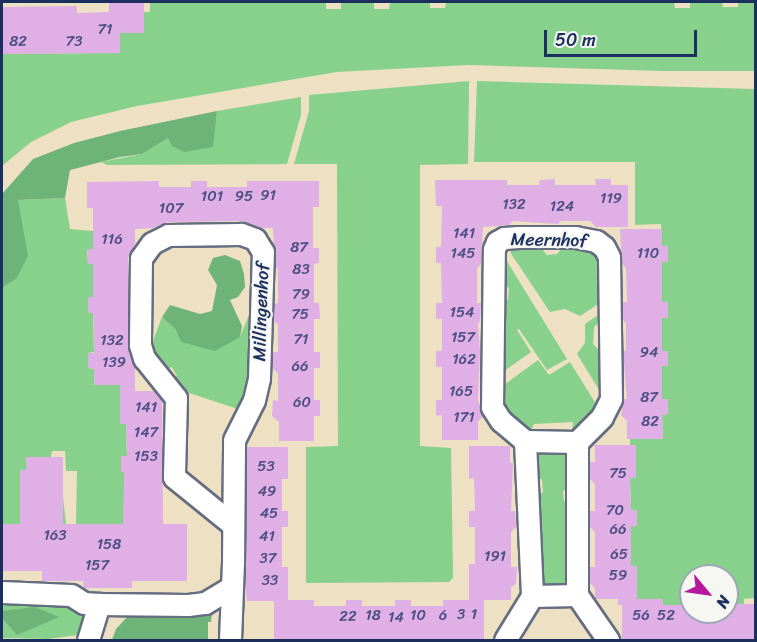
<!DOCTYPE html>
<html>
<head>
<meta charset="utf-8">
<style>
  body { margin:0 }
  #map { position:relative; width:757px; height:642px; overflow:hidden; background:#eee0c2; font-family:Sriracha,sans-serif }
  div>[style] { position:absolute }
  .green>* { inset:0; background:#88d18d }
  .forest>* { inset:0; background:#6eb378 }
  .building>* { inset:0; background:#dfafe5 }
  .roads { filter:drop-shadow(2px 0 #656d81) drop-shadow(-2px 0 #656d81) drop-shadow(0 2px #656d81) drop-shadow(0 -2px #656d81) }
  .minor>* { height:21px; margin:-10.5px; padding:0 10.5px; transform-origin:10.5px; border-radius:10.5px; background:#fff }
  span { translate:-50% -50%; white-space:nowrap; text-align:center; line-height:1.15; -webkit-text-stroke:4.5px #f6f6f2; paint-order:stroke }
  .number-label { font-size:15px; color:#4c4f80 }
  .number-label span { -webkit-text-stroke-width:0 }
  .street-label { font-size:18px; color:#1b2f5e }
  .frame { position:absolute; inset:0; border:3px solid #1b2f5e; pointer-events:none }
  .north { position:absolute; left:679px; top:564px; width:60px; height:60px; box-sizing:border-box; background:#f6f6f2; border:2px solid #9ea6b7; border-radius:50%; rotate:119deg; font-size:16px; font-weight:700; line-height:24px; text-align:center; color:#1b2f5e }
  .north::after { content:''; display:block; margin:auto; width:21px; height:27px; background:#b5179e; clip-path:polygon(50% 0,100% 100%,50% 72%,0 100%) }
  .scale { position:absolute; left:544px; top:30px; width:153px; height:27px; box-sizing:border-box; border:3px solid #1b2f5e; border-top:0; padding-left:8px; font-size:18px; line-height:21px; white-space:nowrap; color:#1b2f5e; -webkit-text-stroke:4px #f6f6f2; paint-order:stroke }
</style>
</head>
<body>
<div id="map">
  <div class="green">
    <div style="clip-path:polygon(150px 2px,309px 2px,326px 3px,326px 9px,341px 9px,341px 3px,374px 3px,374px 9px,389px 9px,390px 3px,430px 3px,430px 8px,445px 8px,446px 3px,463px 2px,674px 2px,675px 8px,690px 8px,690px 2px,722px 2px,723px 7px,738px 7px,738px 2px,755px 2px,755px 71px,663px 71px,468px 65px,337px 72px,137px 106px,71px 122px,31px 142px,2px 166px,2px 54px,119px 53px,120px 33px,144px 32px,144px 12px,150px 12px)"></div>
    <div style="clip-path:polygon(469px 81px,468px 164px,420px 165px,420px 446px,451px 448px,453px 578px,449px 582px,306px 583px,306px 447px,338px 446px,337px 164px,294px 164px,309px 111px,309px 95px)"></div>
    <div style="clip-path:polygon(477px 81px,755px 89px,755px 598px,744px 599px,744px 604px,727px 604px,727px 576px,691px 576px,691px 605px,663px 605px,662px 599px,651px 599px,639px 605px,631px 594px,631px 526px,637px 526px,631px 510px,630px 478px,636px 477px,636px 462px,630px 462px,630px 439px,663px 439px,662px 415px,668px 414px,668px 399px,662px 399px,662px 366px,668px 366px,668px 351px,662px 351px,662px 318px,668px 302px,662px 302px,661px 224px,635px 225px,635px 162px,474px 162px)"></div>
    <div style="clip-path:polygon(301px 97px,301px 115px,287px 164px,107px 165px,101px 162px,142px 154px,168px 138px,212px 147px,217px 111px)"></div>
    <div style="clip-path:polygon(65px 198px,70px 229px,93px 231px,93px 249px,87px 249px,88px 264px,93px 264px,93px 297px,88px 297px,88px 312px,93px 313px,94px 352px,88px 353px,88px 368px,94px 369px,94px 385px,120px 385px,126px 424px,127px 456px,121px 457px,121px 472px,126px 472px,124px 524px,76px 524px,77px 471px,66px 471px,65px 451px,52px 451px,51px 457px,26px 458px,26px 470px,20px 471px,20px 497px,63px 497px,66px 524px,2px 524px,2px 288px,16px 279px,18px 200px)"></div>
    <div style="clip-path:polygon(538px 244px,547px 255px,557px 254px,566px 244px,594px 251px,599px 258px,606px 299px,580px 316px,565px 309px,550px 312px,510px 252px,520px 245px)"></div>
    <div style="clip-path:polygon(505px 258px,567px 359px,547px 370px,519px 329px,517px 330px,531px 352px,504px 371px,500px 370px,499px 309px,508px 299px,509px 289px,499px 276px,500px 266px)"></div>
    <div style="clip-path:polygon(258px 293px,257px 359px,241px 410px,180px 390px,172px 378px,177px 376px,172px 367px,165px 370px,151px 346px,162px 317px,176px 330px,240px 337px)"></div>
    <div style="clip-path:polygon(604px 311px,604px 317px,594px 327px,593px 344px,604px 355px,604px 398px,577px 354px,585px 343px,585px 324px)"></div>
    <div style="clip-path:polygon(538px 360px,549px 375px,570px 362px,599px 409px,572px 432px,573px 422px,534px 424px,531px 431px,514px 419px,499px 396px,501px 387px)"></div>
    <div style="clip-path:polygon(544px 448px,568px 450px,573px 478px,563px 492px,564px 501px,573px 509px,570px 581px,563px 587px,545px 588px,537px 582px,532px 502px,543px 492px,542px 480px,532px 470px,537px 453px)"></div>
    <div style="clip-path:polygon(2px 596px,55px 598px,83px 612px,83px 624px,78px 635px,48px 639px,2px 638px)"></div>
  </div>
  <div class="forest">
    <div style="clip-path:polygon(217px 111px,213px 147px,184px 152px,172px 146px,168px 138px,142px 154px,120px 157px,70px 170px,65px 198px,18px 200px,28px 256px,16px 279px,2px 288px,2px 194px,33px 159px,74px 143px,120px 131px)"></div>
    <div style="clip-path:polygon(225px 255px,240px 261px,244px 274px,245px 287px,238px 297px,230px 300px,242px 326px,240px 337px,215px 351px,181px 342px,176px 330px,162px 317px,170px 305px,200px 314px,212px 311px,217px 285px,208px 270px,213px 258px)"></div>
    <div style="clip-path:polygon(35px 607px,59px 617px,17px 635px,2px 618px,2px 611px)"></div>
    <div style="clip-path:polygon(212px 613px,211px 622px,208px 622px,208px 639px,112px 640px,116px 629px,130px 614px)"></div>
  </div>
  <div class="building">
    <div style="clip-path:polygon(109px 2px,144px 2px,144px 33px,120px 33px,120px 53px,2px 54px,2px 7px,77px 6px,77px 13px,109px 12px)"></div>
    <div style="clip-path:polygon(555px 179px,555px 185px,596px 185px,595px 179px,611px 179px,611px 185px,628px 185px,628px 227px,596px 227px,590px 221px,561px 221px,558px 224px,513px 221px,509px 225px,483px 227px,481px 264px,477px 268px,477px 303px,481px 303px,480px 321px,478px 324px,480px 351px,478px 400px,483px 416px,478px 421px,478px 440px,442px 440px,442px 415px,436px 416px,436px 400px,442px 400px,442px 367px,436px 367px,436px 351px,442px 351px,442px 319px,436px 319px,436px 303px,442px 303px,441px 263px,436px 263px,436px 247px,441px 247px,442px 206px,436px 206px,435px 180px,507px 180px,507px 185px,539px 185px,540px 180px)"></div>
    <div style="clip-path:polygon(159px 181px,159px 187px,191px 187px,191px 181px,207px 181px,207px 187px,247px 187px,247px 181px,319px 181px,319px 207px,313px 207px,313px 248px,319px 248px,319px 263px,314px 264px,314px 303px,319px 303px,320px 319px,314px 319px,314px 352px,320px 352px,320px 368px,314px 368px,314px 400px,320px 400px,320px 416px,314px 416px,314px 441px,279px 441px,279px 422px,272px 416px,273px 400px,278px 401px,278px 374px,273px 368px,273px 352px,278px 352px,278px 325px,274px 321px,274px 304px,278px 303px,278px 269px,275px 267px,273px 228px,261px 228px,241px 221px,168px 222px,153px 228px,135px 229px,135px 245px,128px 258px,128px 348px,135px 367px,135px 391px,154px 391px,162px 400px,163px 524px,187px 524px,187px 581px,132px 581px,132px 588px,84px 588px,83px 581px,42px 581px,42px 571px,2px 571px,2px 524px,20px 524px,20px 470px,26px 470px,26px 457px,63px 457px,63px 524px,123px 524px,124px 472px,121px 472px,121px 456px,127px 456px,126px 424px,120px 424px,120px 385px,94px 385px,94px 369px,88px 368px,88px 353px,94px 353px,94px 336px,93px 313px,88px 313px,88px 297px,93px 297px,93px 264px,88px 264px,87px 249px,93px 249px,93px 208px,87px 208px,87px 182px)"></div>
    <div style="clip-path:polygon(620px 229px,662px 229px,662px 246px,668px 246px,668px 262px,662px 262px,662px 302px,668px 302px,668px 318px,662px 318px,662px 351px,668px 351px,668px 366px,662px 366px,662px 399px,668px 399px,668px 414px,662px 415px,663px 439px,627px 439px,627px 421px,621px 415px,624px 399px,627px 399px,623px 351px,626px 351px,626px 323px,623px 320px,622px 302px,627px 302px,626px 268px,622px 263px)"></div>
    <div style="clip-path:polygon(595px 445px,636px 445px,636px 478px,630px 478px,630px 494px,631px 510px,637px 510px,637px 526px,631px 526px,631px 566px,637px 566px,637px 599px,662px 599px,663px 605px,691px 605px,691px 612px,727px 612px,727px 604px,756px 604px,756px 640px,622px 640px,622px 605px,618px 605px,618px 599px,595px 599px,595px 588px,590px 583px,590px 567px,595px 567px,595px 532px,590px 527px,590px 511px,595px 511px,595px 484px,590px 479px,590px 462px,595px 462px)"></div>
    <div style="clip-path:polygon(469px 446px,510px 446px,510px 463px,513px 463px,511px 511px,515px 511px,516px 527px,511px 532px,511px 567px,517px 567px,516px 584px,511px 587px,511px 600px,484px 600px,484px 640px,274px 640px,274px 601px,247px 601px,245px 587px,247px 447px,288px 447px,288px 479px,282px 479px,282px 511px,288px 511px,288px 527px,282px 527px,282px 567px,288px 567px,288px 600px,314px 600px,314px 606px,346px 606px,346px 600px,362px 600px,362px 606px,395px 606px,395px 600px,411px 600px,411px 606px,443px 606px,443px 600px,469px 600px,469px 564px,475px 564px,475px 527px,469px 527px,469px 511px,475px 511px,474px 478px,469px 479px)"></div>
  </div>
  <div class="roads">
    <div class="minor">
      <div style="left:518px;top:237px;width:57px"></div>
      <div style="left:575px;top:237px;width:21px;rotate:11deg"></div>
      <div style="left:596px;top:241px;width:10px;rotate:37deg"></div>
      <div style="left:604px;top:247px;width:11px;rotate:63deg"></div>
      <div style="left:609px;top:257px;width:142px;rotate:89.2deg"></div>
      <div style="left:611px;top:399px;width:20px;rotate:117deg"></div>
      <div style="left:602px;top:417px;width:35px;rotate:135deg"></div>
      <div style="left:577px;top:442px;width:52px;rotate:-178.9deg"></div>
      <div style="left:525px;top:441px;width:31px;rotate:-140deg"></div>
      <div style="left:501px;top:421px;width:17px;rotate:-123deg"></div>
      <div style="left:492px;top:407px;width:158px;rotate:-89.3deg"></div>
      <div style="left:494px;top:249px;width:8px;rotate:-67deg"></div>
      <div style="left:497px;top:242px;width:8px;rotate:-30deg"></div>
      <div style="left:504px;top:238px;width:14px;rotate:-4deg"></div>
      <div style="left:525px;top:441px;width:155px;rotate:87.4deg"></div>
      <div style="left:577px;top:442px;width:153px;rotate:90deg"></div>
      <div style="left:2px;top:592px;width:69px;rotate:2.5deg"></div>
      <div style="left:71px;top:595px;width:15px;rotate:32deg"></div>
      <div style="left:84px;top:603px;width:15px;rotate:4deg"></div>
      <div style="left:99px;top:604px;width:89px;rotate:0.6deg"></div>
      <div style="left:188px;top:605px;width:17px;rotate:-7deg"></div>
      <div style="left:205px;top:603px;width:29px;rotate:-31deg"></div>
      <div style="left:88px;top:640px;width:38px;rotate:-73deg"></div>
      <div style="left:230px;top:640px;width:77px;rotate:-87.8deg"></div>
      <div style="left:233px;top:563px;width:123px;rotate:-89.5deg"></div>
      <div style="left:234px;top:440px;width:45px;rotate:-63.4deg"></div>
      <div style="left:254px;top:400px;width:23px;rotate:-77deg"></div>
      <div style="left:259px;top:378px;width:126px;rotate:-88.2deg"></div>
      <div style="left:263px;top:252px;width:15px;rotate:-122deg"></div>
      <div style="left:255px;top:239px;width:15px;rotate:-160deg"></div>
      <div style="left:241px;top:234px;width:73px;rotate:179.2deg"></div>
      <div style="left:168px;top:235px;width:18px;rotate:153deg"></div>
      <div style="left:152px;top:243px;width:19px;rotate:126deg"></div>
      <div style="left:141px;top:258px;width:87px;rotate:90.7deg"></div>
      <div style="left:140px;top:345px;width:14px;rotate:73deg"></div>
      <div style="left:144px;top:358px;width:51px;rotate:51.3deg"></div>
      <div style="left:176px;top:398px;width:79px;rotate:91.5deg"></div>
      <div style="left:174px;top:477px;width:76px;rotate:39.1deg"></div>
      <div style="left:505px;top:640px;width:52px;rotate:-58.5deg"></div>
      <div style="left:532px;top:596px;width:45px;rotate:-1.3deg"></div>
      <div style="left:577px;top:595px;width:55px;rotate:55.4deg"></div>
    </div>
  </div>
  <div class="number-label">
    <span style="left:105px;top:30px">71</span>
    <span style="left:18px;top:42px">82</span>
    <span style="left:74px;top:42px">73</span>
    <span style="left:268px;top:196px">91</span>
    <span style="left:212px;top:197px">101</span>
    <span style="left:244px;top:197px">95</span>
    <span style="left:611px;top:199px">119</span>
    <span style="left:514px;top:205px">132</span>
    <span style="left:562px;top:207px">124</span>
    <span style="left:171px;top:209px">107</span>
    <span style="left:464px;top:234px">141</span>
    <span style="left:112px;top:240px">116</span>
    <span style="left:299px;top:248px">87</span>
    <span style="left:463px;top:254px">145</span>
    <span style="left:648px;top:254px">110</span>
    <span style="left:301px;top:270px">83</span>
    <span style="left:301px;top:295px">79</span>
    <span style="left:462px;top:313px">154</span>
    <span style="left:300px;top:315px">75</span>
    <span style="left:463px;top:338px">157</span>
    <span style="left:301px;top:340px">71</span>
    <span style="left:112px;top:341px">132</span>
    <span style="left:649px;top:353px">94</span>
    <span style="left:464px;top:360px">162</span>
    <span style="left:114px;top:363px">139</span>
    <span style="left:300px;top:367px">66</span>
    <span style="left:461px;top:392px">165</span>
    <span style="left:649px;top:398px">87</span>
    <span style="left:302px;top:403px">60</span>
    <span style="left:146px;top:408px">141</span>
    <span style="left:464px;top:418px">171</span>
    <span style="left:650px;top:422px">82</span>
    <span style="left:146px;top:433px">147</span>
    <span style="left:146px;top:457px">153</span>
    <span style="left:266px;top:467px">53</span>
    <span style="left:618px;top:474px">75</span>
    <span style="left:267px;top:492px">49</span>
    <span style="left:615px;top:511px">70</span>
    <span style="left:269px;top:514px">45</span>
    <span style="left:618px;top:530px">66</span>
    <span style="left:55px;top:536px">163</span>
    <span style="left:267px;top:537px">41</span>
    <span style="left:109px;top:545px">158</span>
    <span style="left:619px;top:555px">65</span>
    <span style="left:495px;top:557px">191</span>
    <span style="left:268px;top:559px">37</span>
    <span style="left:97px;top:566px">157</span>
    <span style="left:618px;top:576px">59</span>
    <span style="left:270px;top:581px">33</span>
    <span style="left:461px;top:615px">3</span>
    <span style="left:474px;top:615px">1</span>
    <span style="left:373px;top:616px">18</span>
    <span style="left:418px;top:616px">10</span>
    <span style="left:443px;top:616px">6</span>
    <span style="left:641px;top:616px">56</span>
    <span style="left:666px;top:616px">52</span>
    <span style="left:348px;top:617px">22</span>
    <span style="left:396px;top:618px">14</span>
  </div>
  <div class="street-label">
    <span style="left:549px;top:240px;rotate:1deg">Meernhof</span>
    <span style="left:261px;top:312px;rotate:-88deg">Millingenhof</span>
  </div>
  <div class="frame"></div>
  <div class="north">N</div>
  <div class="scale">50 m</div>
</div>
</body>
</html>
